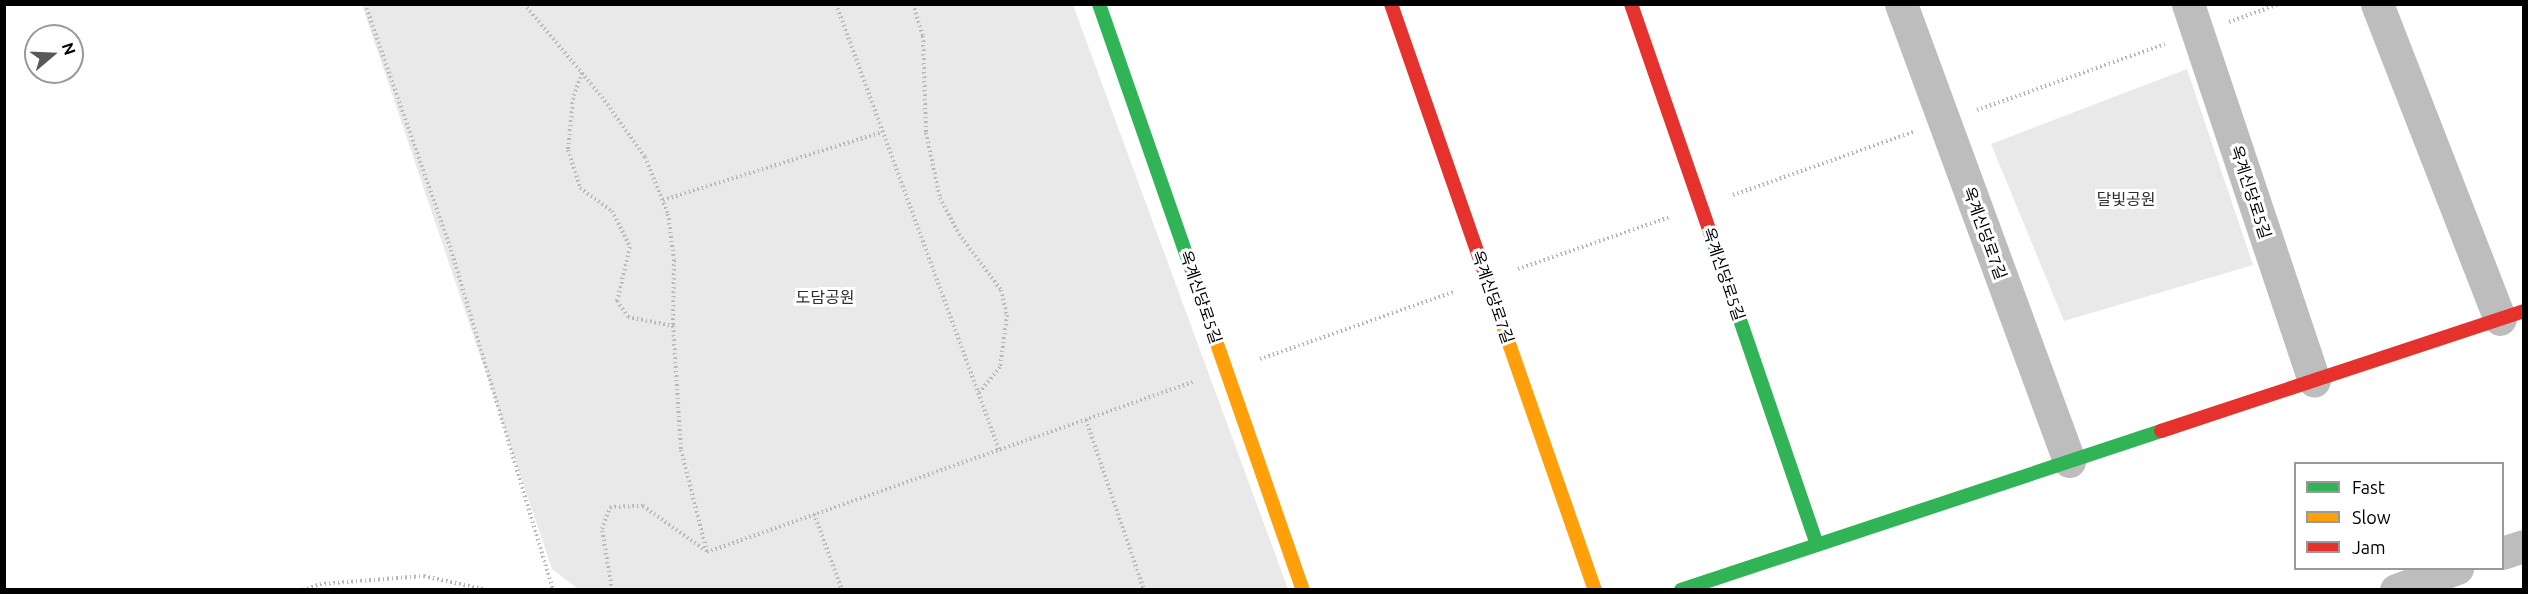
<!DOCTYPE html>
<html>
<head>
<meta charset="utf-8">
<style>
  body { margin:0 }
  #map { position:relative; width:2528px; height:594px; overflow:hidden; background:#fff; font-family:Ubuntu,"Noto Sans KR",sans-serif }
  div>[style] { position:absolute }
  .green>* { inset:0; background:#e9e9e9 }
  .path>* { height:4px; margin-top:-2px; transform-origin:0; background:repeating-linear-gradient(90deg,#b8b8b8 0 1.5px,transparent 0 4.5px) }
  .street>* { height:33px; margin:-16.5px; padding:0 16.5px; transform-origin:16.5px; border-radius:16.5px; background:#bdbdbd }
  .fast>* { height:14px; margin:-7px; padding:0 7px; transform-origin:7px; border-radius:7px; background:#30b455 }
  .slow>* { height:14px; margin:-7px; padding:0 7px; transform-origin:7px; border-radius:7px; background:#ff9f0a }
  .jam>* { height:14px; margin:-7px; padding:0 7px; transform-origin:7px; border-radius:7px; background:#e5322d }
  span { translate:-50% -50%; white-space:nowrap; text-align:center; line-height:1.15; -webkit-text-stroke:6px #fff; paint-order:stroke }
  .street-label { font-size:16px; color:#000 }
  .park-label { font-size:16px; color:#2e2e2e }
  .frame { position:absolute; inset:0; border:6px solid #000; pointer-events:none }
  .legend { position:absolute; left:2294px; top:462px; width:210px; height:108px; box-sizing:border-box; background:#fff; border:2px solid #999; margin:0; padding:8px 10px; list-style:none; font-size:18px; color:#000 }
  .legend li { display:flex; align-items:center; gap:12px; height:30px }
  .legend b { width:30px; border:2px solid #999 }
  .north { position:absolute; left:24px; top:24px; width:60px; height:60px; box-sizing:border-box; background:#fff; border:2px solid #999; border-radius:50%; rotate:71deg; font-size:16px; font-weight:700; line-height:24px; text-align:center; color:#000 }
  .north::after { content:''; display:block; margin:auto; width:21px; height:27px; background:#595959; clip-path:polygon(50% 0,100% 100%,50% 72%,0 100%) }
</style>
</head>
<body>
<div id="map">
  <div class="green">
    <div style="clip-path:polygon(362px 5px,1073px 5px,1288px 589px,578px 589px,552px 569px)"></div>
    <div style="clip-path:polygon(2187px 69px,2253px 265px,2064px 321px,1991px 144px)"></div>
  </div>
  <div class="path">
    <div style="left:365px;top:4px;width:261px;rotate:70.7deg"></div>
    <div style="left:451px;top:250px;width:355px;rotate:73.3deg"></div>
    <div style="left:524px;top:4px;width:121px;rotate:50deg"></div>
    <div style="left:602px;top:97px;width:74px;rotate:54.4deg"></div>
    <div style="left:645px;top:157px;width:61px;rotate:68deg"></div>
    <div style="left:668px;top:214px;width:46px;rotate:82.6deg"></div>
    <div style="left:674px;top:260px;width:66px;rotate:90.9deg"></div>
    <div style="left:673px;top:326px;width:124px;rotate:86.3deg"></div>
    <div style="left:681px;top:450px;width:105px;rotate:75.7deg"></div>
    <div style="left:836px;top:4px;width:475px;rotate:69.9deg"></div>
    <div style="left:913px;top:4px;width:34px;rotate:73deg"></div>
    <div style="left:923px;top:36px;width:97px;rotate:88.2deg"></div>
    <div style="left:926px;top:133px;width:66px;rotate:77.8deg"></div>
    <div style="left:940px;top:198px;width:41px;rotate:62.2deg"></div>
    <div style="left:959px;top:234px;width:70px;rotate:53.1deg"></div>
    <div style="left:1001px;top:290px;width:26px;rotate:77deg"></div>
    <div style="left:1007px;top:315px;width:52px;rotate:97.7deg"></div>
    <div style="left:1000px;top:367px;width:33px;rotate:129deg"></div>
    <div style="left:2229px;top:22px;width:53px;rotate:-19.8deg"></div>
    <div style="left:582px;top:73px;width:27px;rotate:110deg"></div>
    <div style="left:573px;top:98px;width:52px;rotate:95.5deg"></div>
    <div style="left:568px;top:150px;width:40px;rotate:72deg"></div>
    <div style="left:580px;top:188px;width:39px;rotate:36deg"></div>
    <div style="left:612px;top:211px;width:40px;rotate:63.4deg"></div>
    <div style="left:630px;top:247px;width:56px;rotate:103.5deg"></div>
    <div style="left:617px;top:301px;width:19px;rotate:55deg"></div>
    <div style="left:628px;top:317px;width:46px;rotate:11.3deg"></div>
    <div style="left:1977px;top:110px;width:199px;rotate:-19.3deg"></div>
    <div style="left:1733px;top:195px;width:191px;rotate:-19.3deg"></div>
    <div style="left:663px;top:200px;width:229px;rotate:-17.2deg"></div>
    <div style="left:1518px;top:269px;width:161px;rotate:-18.9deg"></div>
    <div style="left:1260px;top:359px;width:205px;rotate:-19.1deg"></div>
    <div style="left:1086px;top:420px;width:180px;rotate:71.2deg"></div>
    <div style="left:814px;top:514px;width:81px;rotate:69.8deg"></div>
    <div style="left:707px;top:552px;width:515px;rotate:-19.28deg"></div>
    <div style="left:303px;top:590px;width:18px;rotate:-19deg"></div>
    <div style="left:320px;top:584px;width:104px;rotate:-4.4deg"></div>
    <div style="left:424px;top:576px;width:65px;rotate:12.5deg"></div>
    <div style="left:612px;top:590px;width:62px;rotate:-99.3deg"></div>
    <div style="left:602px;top:529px;width:23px;rotate:-70deg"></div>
    <div style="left:610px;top:507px;width:33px;rotate:-2deg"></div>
    <div style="left:643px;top:506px;width:77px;rotate:35.5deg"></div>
  </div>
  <div class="street">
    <div style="left:1901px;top:4px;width:487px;rotate:69.8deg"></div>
    <div style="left:2188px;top:4px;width:397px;rotate:71.5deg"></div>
    <div style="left:2377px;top:4px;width:338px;rotate:68.7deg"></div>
    <div style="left:2502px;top:553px;width:23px;rotate:-18deg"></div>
    <div style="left:2396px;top:590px;width:65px;rotate:-19.8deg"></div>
  </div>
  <div class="fast">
    <div style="left:1099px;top:4px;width:354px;rotate:70.8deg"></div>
    <div style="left:1712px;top:238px;width:324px;rotate:71.1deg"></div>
    <div style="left:1681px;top:590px;width:506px;rotate:-18.33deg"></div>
  </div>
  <div class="slow">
    <div style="left:1497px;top:309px;width:298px;rotate:70.8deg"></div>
    <div style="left:1215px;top:338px;width:267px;rotate:70.8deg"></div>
  </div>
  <div class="jam">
    <div style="left:1391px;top:4px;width:323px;rotate:70.8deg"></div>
    <div style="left:1631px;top:4px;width:248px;rotate:70.9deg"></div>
    <div style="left:2161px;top:431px;width:382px;rotate:-18.3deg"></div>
  </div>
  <div class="street-label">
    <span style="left:2251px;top:192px;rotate:72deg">옥계신당로5길</span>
    <span style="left:1985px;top:233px;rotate:70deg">옥계신당로7길</span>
    <span style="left:1724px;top:274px;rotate:71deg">옥계신당로5길</span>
    <span style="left:1201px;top:297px;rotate:71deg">옥계신당로5길</span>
    <span style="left:1493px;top:297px;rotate:71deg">옥계신당로7길</span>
  </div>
  <div class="park-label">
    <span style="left:2126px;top:199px">달빛공원</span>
    <span style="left:825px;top:297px">도담공원</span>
  </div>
  <div class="frame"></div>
  <ul class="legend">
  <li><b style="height:8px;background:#30b455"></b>Fast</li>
  <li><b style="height:8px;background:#ff9f0a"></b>Slow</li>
  <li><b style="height:8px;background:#e5322d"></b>Jam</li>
  </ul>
  <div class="north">N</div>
</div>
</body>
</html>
